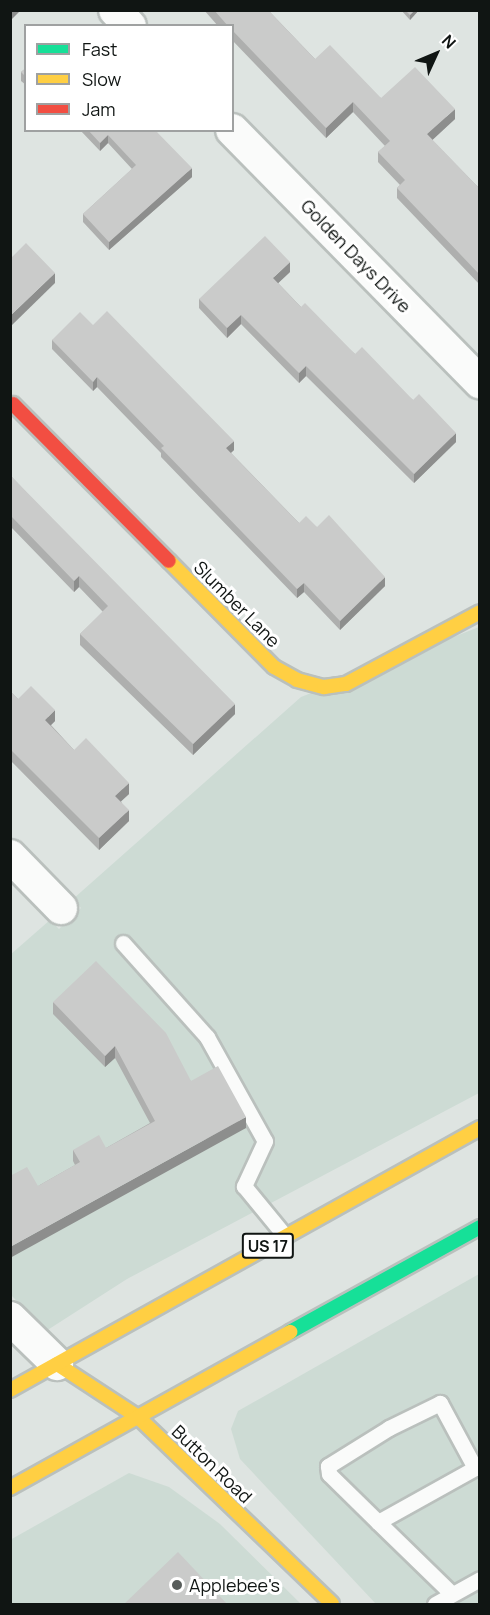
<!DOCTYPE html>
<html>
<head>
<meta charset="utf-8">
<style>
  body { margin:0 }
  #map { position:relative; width:490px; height:1615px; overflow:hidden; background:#dee4e1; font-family:Manrope,sans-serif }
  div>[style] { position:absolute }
  .built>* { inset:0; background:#cddbd4 }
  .roads { filter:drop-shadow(2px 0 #bac0bd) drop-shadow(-2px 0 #bac0bd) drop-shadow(0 2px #bac0bd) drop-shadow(0 -2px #bac0bd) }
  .lane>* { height:15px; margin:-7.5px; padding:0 7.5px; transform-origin:7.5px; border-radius:7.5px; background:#fafbfa }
  .street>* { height:32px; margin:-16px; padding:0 16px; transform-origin:16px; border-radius:16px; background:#fafbfa }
  .fast>* { height:14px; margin:-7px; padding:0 7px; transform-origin:7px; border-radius:7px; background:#16e098 }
  .slow>* { height:14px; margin:-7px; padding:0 7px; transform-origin:7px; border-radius:7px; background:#ffcf43 }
  .jam>* { height:14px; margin:-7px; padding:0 7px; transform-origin:7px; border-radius:7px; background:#f24e42 }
  .wall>* { inset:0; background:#aeafae }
  .shaded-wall>* { inset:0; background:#8d8e8d }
  .building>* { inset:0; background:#cacbca }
  .dots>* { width:16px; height:16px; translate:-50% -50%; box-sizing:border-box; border:3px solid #fff; border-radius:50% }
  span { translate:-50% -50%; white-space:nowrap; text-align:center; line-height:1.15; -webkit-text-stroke:6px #fff; paint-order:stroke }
  .shield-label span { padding:2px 4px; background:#fff; border:2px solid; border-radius:4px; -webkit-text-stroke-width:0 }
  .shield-label { font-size:16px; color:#101513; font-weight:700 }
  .street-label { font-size:18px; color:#101513 }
  .poi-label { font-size:18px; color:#101513 }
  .left { translate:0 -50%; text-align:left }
  .frame { position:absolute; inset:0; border:12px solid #101513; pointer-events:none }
  .legend { position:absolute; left:24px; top:24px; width:210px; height:108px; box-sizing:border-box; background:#fff; border:2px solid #9fa1a1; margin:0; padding:8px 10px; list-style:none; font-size:18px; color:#101513 }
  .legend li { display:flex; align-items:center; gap:12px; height:30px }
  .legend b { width:30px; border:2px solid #9fa1a1 }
  .north { position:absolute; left:406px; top:24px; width:60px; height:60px; -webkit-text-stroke:4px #fff; paint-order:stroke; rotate:46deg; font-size:16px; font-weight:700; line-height:24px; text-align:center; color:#101513 }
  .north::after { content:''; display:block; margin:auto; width:21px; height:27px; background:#101513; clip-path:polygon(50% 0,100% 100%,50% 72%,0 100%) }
</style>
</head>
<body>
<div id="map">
  <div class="built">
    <div style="clip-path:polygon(479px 627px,479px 1093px,127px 1279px,46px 1331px,11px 1295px,10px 955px,50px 920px,59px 929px,81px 908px,73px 899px,301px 697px)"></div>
    <div style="clip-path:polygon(479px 1274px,479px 1604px,376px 1604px,240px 1459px,231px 1429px,238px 1411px)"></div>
    <div style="clip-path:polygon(129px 1473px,169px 1487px,220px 1524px,301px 1604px,11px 1604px,10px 1540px)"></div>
  </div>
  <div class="roads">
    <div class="lane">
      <div style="left:123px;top:943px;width:126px;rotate:48.2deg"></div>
      <div style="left:207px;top:1037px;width:119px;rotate:60.9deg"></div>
      <div style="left:265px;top:1141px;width:50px;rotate:115deg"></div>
      <div style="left:244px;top:1186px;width:65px;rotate:50.6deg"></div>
      <div style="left:378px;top:1522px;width:111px;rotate:-29.1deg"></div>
      <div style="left:475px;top:1468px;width:74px;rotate:-118.3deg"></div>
      <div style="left:440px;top:1403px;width:57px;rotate:153.9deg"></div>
      <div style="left:389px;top:1428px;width:72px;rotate:148.1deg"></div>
      <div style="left:328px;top:1466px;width:8px;rotate:83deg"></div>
      <div style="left:329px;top:1474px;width:69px;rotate:44.4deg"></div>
      <div style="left:378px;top:1522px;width:103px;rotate:44.2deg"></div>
      <div style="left:435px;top:1604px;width:51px;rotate:-29.1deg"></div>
    </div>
    <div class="street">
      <div style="left:115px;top:10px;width:22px;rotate:47deg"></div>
      <div style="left:232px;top:130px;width:354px;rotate:45.5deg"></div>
      <div style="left:10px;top:856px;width:73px;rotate:45.6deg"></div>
      <div style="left:10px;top:1318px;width:66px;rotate:44.4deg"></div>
    </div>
    <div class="fast">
      <div style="left:290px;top:1332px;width:217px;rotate:-28.9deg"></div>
    </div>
    <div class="slow">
      <div style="left:169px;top:561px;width:149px;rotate:45.3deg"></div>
      <div style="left:274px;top:667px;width:26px;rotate:29deg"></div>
      <div style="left:297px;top:680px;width:28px;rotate:15deg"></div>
      <div style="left:324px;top:687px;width:22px;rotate:-8deg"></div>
      <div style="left:346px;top:684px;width:152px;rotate:-28.2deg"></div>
      <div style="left:57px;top:1364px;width:97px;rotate:33.2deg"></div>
      <div style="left:138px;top:1417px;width:269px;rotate:43.9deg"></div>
      <div style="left:10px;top:1390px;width:538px;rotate:-29.14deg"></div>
      <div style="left:10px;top:1488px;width:321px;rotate:-29.1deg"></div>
    </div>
    <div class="jam">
      <div style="left:13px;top:404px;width:221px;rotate:45.2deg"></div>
    </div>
  </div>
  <div class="wall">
    <div style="clip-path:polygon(204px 10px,268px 10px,315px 59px,381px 98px,455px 119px,432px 140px,480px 189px,480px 285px,397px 198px,397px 188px,400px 185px,378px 162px,378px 152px,385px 146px,353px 112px,326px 138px,232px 40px,232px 26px,218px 26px)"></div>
    <div style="clip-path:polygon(401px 10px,419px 10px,410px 20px)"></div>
    <div style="clip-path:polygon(26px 68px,26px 85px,21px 81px,21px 72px)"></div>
    <div style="clip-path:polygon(80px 130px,155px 130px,192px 177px,109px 250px,83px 222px,83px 214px,132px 169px,108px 143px,100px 151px)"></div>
    <div style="clip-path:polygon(290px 272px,278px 283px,301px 307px,355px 354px,413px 400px,456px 442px,414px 483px,306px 376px,299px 383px,241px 324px,227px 338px,199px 308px,199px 299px)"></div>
    <div style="clip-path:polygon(93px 325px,234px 450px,231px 453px,299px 523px,317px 527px,385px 586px,340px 630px,304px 592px,297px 598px,161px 457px,161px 453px,97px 387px,93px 391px,52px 349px,52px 340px)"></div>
    <div style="clip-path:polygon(10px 475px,235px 714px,193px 755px,80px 645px,80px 634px,103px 612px,79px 587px,74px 592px,10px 526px)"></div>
    <div style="clip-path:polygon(10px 691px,18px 699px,55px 721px,51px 725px,74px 750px,129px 794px,121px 801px,129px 821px,99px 850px,10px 760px)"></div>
    <div style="clip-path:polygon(53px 1002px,191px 1081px,246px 1128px,38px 1186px,75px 1165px,73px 1161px,73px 1150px,106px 1148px,150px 1123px,115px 1058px,105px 1067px,53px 1014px)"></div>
  </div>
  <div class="shaded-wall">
    <div style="clip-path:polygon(13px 10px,21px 10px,10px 21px,10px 13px)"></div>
    <div style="clip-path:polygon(415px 10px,419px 10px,410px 20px,410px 15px)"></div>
    <div style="clip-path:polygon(353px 102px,353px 112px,326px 138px,326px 128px)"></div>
    <div style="clip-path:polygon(455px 109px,455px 119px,427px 145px,427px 134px)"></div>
    <div style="clip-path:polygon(108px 135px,108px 143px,100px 151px,100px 143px)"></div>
    <div style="clip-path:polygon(192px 168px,192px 177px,109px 250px,109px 242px)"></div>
    <div style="clip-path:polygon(290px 262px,290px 272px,273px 288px,273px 278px)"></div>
    <div style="clip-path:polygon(55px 273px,55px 283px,10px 327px,10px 316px)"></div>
    <div style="clip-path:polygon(241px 315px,241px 324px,227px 338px,227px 328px)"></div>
    <div style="clip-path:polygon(306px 366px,306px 376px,299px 383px,299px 373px)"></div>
    <div style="clip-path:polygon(97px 377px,97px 387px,93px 391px,93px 382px)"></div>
    <div style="clip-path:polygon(456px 433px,456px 442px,414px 483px,414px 474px)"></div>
    <div style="clip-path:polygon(234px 441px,234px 450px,226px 457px,226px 448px)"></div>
    <div style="clip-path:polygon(79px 576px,79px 587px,74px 592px,74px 581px)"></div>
    <div style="clip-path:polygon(385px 577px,385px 586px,340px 630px,340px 621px)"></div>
    <div style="clip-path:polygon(304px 583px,304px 592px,297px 598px,297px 589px)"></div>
    <div style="clip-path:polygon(235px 704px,235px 714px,193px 755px,193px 744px)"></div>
    <div style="clip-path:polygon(55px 710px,55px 721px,45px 731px,45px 720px)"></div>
    <div style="clip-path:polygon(129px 783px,129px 794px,115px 807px,115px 796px)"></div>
    <div style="clip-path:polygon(129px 810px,129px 821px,99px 850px,99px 838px)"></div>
    <div style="clip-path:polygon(115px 1046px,115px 1058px,105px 1067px,105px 1056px)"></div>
    <div style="clip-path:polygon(246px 1117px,246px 1128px,10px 1258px,10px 1247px)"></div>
  </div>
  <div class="building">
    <div style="clip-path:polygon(214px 10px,268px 10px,315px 59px,330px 45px,381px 98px,415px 67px,455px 109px,427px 134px,480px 189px,480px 275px,397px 188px,405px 180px,378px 152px,390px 141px,353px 102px,326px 128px,232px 30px,232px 26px,228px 26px)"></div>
    <div style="clip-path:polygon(405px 10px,415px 10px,410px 15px)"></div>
    <div style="clip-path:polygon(26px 68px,26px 77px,21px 72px)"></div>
    <div style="clip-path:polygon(88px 130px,155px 130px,192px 168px,109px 242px,83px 214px,136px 165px,108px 135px,100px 143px)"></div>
    <div style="clip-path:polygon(265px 236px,290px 262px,273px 278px,301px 307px,305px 303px,355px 354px,362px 347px,413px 400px,419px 394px,456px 433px,414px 474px,306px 366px,299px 373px,241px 315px,227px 328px,199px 299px)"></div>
    <div style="clip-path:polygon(26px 243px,55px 273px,10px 316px,10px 256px,12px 257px)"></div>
    <div style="clip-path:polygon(107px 311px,234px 441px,226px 448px,299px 523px,306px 516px,317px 527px,329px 515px,385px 577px,340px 621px,304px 583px,297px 589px,161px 448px,164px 446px,97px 377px,93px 382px,52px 340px,80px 312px,93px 325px)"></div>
    <div style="clip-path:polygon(10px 475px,235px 704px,193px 744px,80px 634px,108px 606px,79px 576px,74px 581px,10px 515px)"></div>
    <div style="clip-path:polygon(31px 686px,55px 710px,45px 720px,74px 750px,86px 738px,129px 783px,115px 796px,129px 810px,99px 838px,10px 749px,10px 691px,18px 699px)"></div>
    <div style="clip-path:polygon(96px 961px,166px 1033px,191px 1081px,218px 1066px,246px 1117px,10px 1247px,10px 1176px,27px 1167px,38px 1186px,80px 1162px,73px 1150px,99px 1135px,106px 1148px,155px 1121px,115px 1046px,105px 1056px,53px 1002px)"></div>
    <div style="clip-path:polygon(178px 1552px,228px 1605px,123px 1605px)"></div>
  </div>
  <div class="dots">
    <div style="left:177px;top:1585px;background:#585d5b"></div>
  </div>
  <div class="shield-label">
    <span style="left:268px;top:1246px">US 17</span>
  </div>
  <div class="street-label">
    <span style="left:356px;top:256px;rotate:46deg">Golden Days Drive</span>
    <span style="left:237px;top:604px;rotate:45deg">Slumber Lane</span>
    <span style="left:212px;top:1464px;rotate:44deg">Button Road</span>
  </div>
  <div class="poi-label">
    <span class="left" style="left:189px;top:1585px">Applebee's</span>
  </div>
  <div class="frame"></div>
  <ul class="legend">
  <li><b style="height:8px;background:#16e098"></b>Fast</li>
  <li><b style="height:8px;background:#ffcf43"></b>Slow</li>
  <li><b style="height:8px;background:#f24e42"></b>Jam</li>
  </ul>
  <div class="north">N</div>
</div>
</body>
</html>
